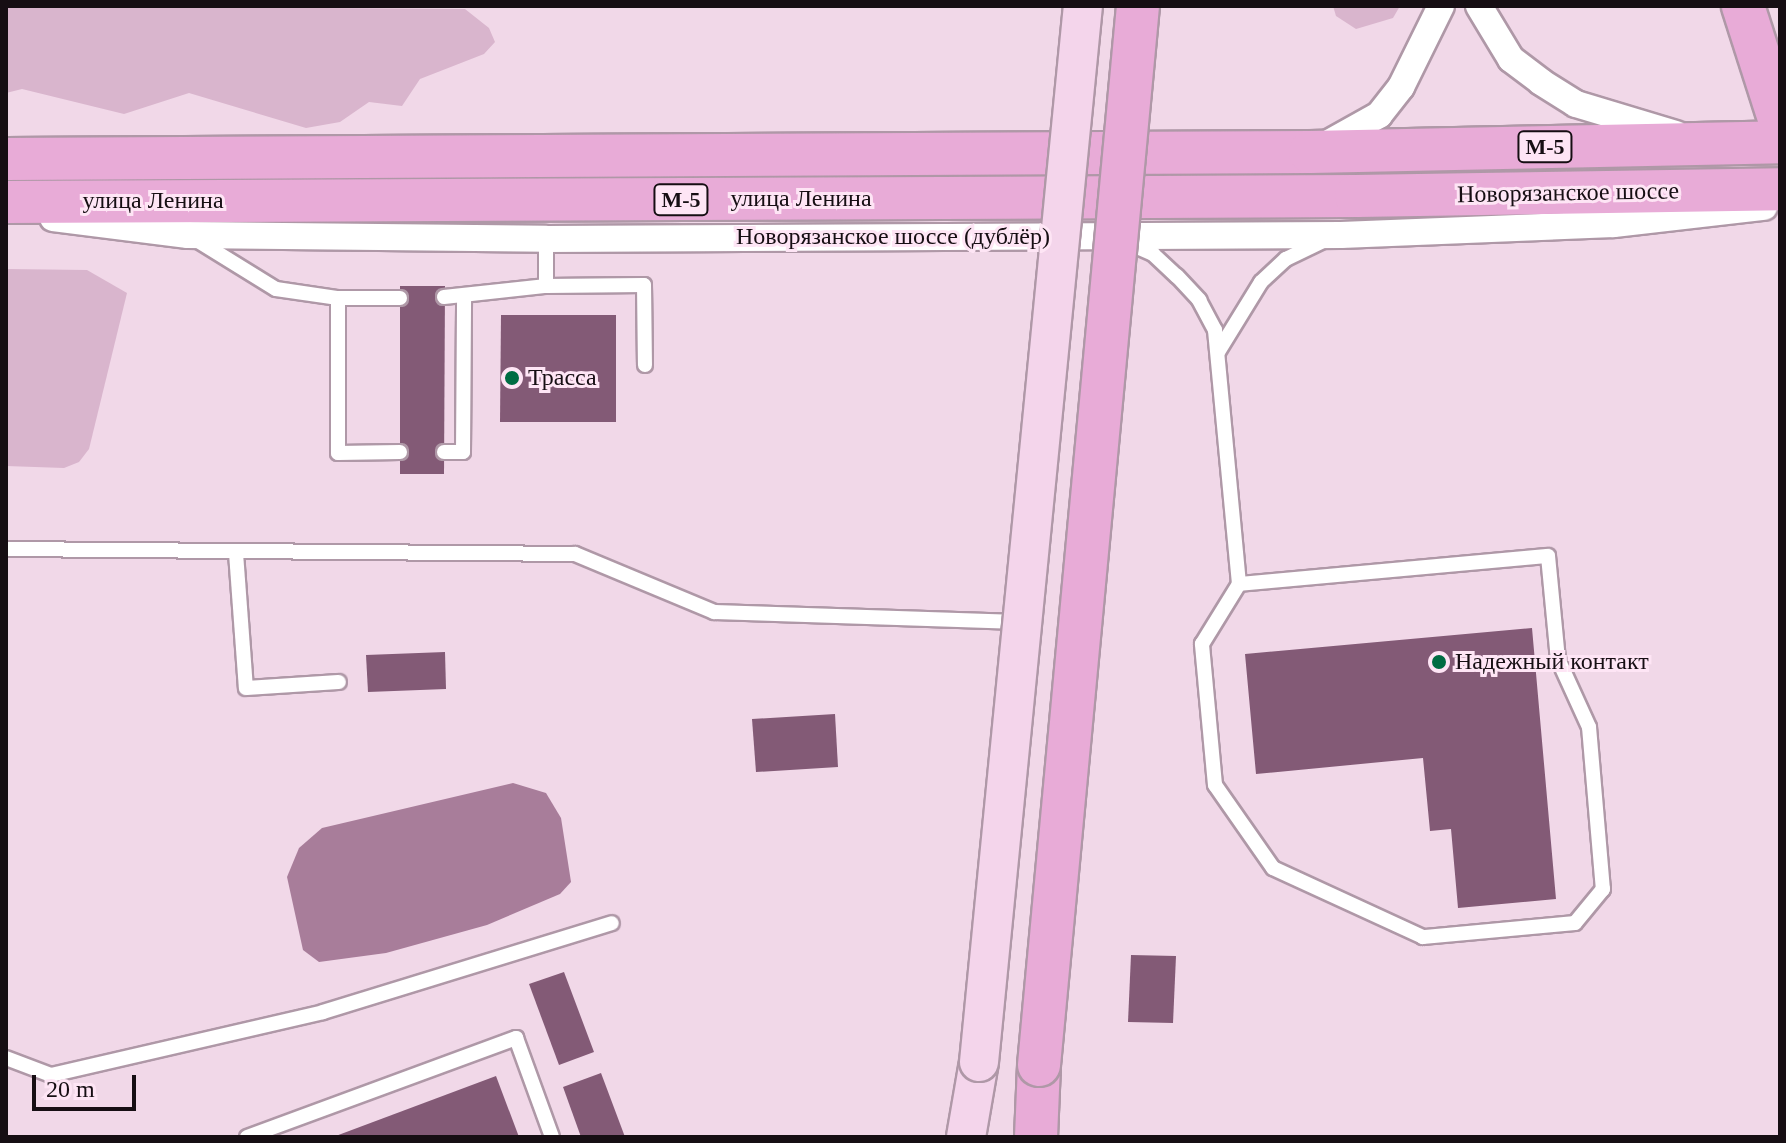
<!DOCTYPE html>
<html>
<head>
<meta charset="utf-8">
<style>
  body { margin:0 }
  #map { position:relative; width:1786px; height:1143px; overflow:hidden; background:#f1d8e8; font-family:Georgia,serif }
  div>[style] { position:absolute }
  .green>* { inset:0; background:#d9b5cd }
  .water>* { inset:0; background:#a87d9a }
  .building>* { inset:0; background:#835a76 }
  .roads { filter:drop-shadow(2px 0 #af98a7) drop-shadow(-2px 0 #af98a7) drop-shadow(0 2px #af98a7) drop-shadow(0 -2px #af98a7) }
  .lane>* { height:14px; margin:-7px; padding:0 7px; transform-origin:7px; border-radius:7px; background:#fff }
  .street>* { height:26px; margin:-13px; padding:0 13px; transform-origin:13px; border-radius:13px; background:#fff }
  .secondary>* { height:38px; margin:-19px; padding:0 19px; transform-origin:19px; border-radius:19px; background:#f4d5eb }
  .primary>* { height:42px; margin:-21px; padding:0 21px; transform-origin:21px; border-radius:21px; background:#e8abd7 }
  .bridges { filter:drop-shadow(2px 0 #af98a7) drop-shadow(-2px 0 #af98a7) drop-shadow(0 2px #af98a7) drop-shadow(0 -2px #af98a7) }
  .secondary-bridge>* { height:38px; margin:-19px; padding:0 19px; transform-origin:19px; border-radius:19px; background:#f4d5eb }
  .primary-bridge>* { height:42px; margin:-21px; padding:0 21px; transform-origin:21px; border-radius:21px; background:#e8abd7 }
  .dots>* { width:22px; height:22px; translate:-50% -50%; box-sizing:border-box; border:4px solid #fee5f5; border-radius:50% }
  span { translate:-50% -50%; white-space:nowrap; text-align:center; line-height:1.15; -webkit-text-stroke:6px #fee5f5; paint-order:stroke }
  .shield-label span { padding:2px 6px; background:#fee5f5; border:2px solid; border-radius:6px; -webkit-text-stroke-width:0 }
  .shield-label { font-size:22px; color:#160e13; font-weight:700 }
  .street-label { font-size:24px; color:#160e13 }
  .poi-label { font-size:24px; color:#160e13 }
  .left { translate:0 -50%; text-align:left }
  .frame { position:absolute; inset:0; border:8px solid #160e13; pointer-events:none }
  .scale { position:absolute; left:32px; top:1075px; width:104px; height:36px; box-sizing:border-box; border:4px solid #160e13; border-top:0; padding-left:10px; font-size:24px; line-height:28px; white-space:nowrap; color:#160e13; -webkit-text-stroke:6px #fee5f5; paint-order:stroke }
</style>
</head>
<body>
<div id="map">
  <div class="green">
    <div style="clip-path:polygon(6px 6px,465px 9px,489px 28px,495px 42px,484px 54px,420px 79px,402px 106px,369px 102px,340px 122px,306px 128px,189px 93px,124px 114px,22px 89px,6px 93px)"></div>
    <div style="clip-path:polygon(1333px 6px,1400px 6px,1393px 18px,1356px 29px,1336px 16px)"></div>
    <div style="clip-path:polygon(6px 269px,87px 270px,127px 293px,89px 449px,79px 462px,64px 468px,6px 466px)"></div>
  </div>
  <div class="water">
    <div style="clip-path:polygon(513px 783px,546px 793px,561px 818px,571px 882px,560px 894px,487px 925px,386px 953px,319px 962px,303px 950px,287px 877px,299px 848px,322px 828px)"></div>
  </div>
  <div class="building">
    <div style="clip-path:polygon(400px 286px,445px 286px,444px 474px,400px 474px)"></div>
    <div style="clip-path:polygon(501px 315px,616px 315px,616px 422px,500px 422px)"></div>
    <div style="clip-path:polygon(1532px 628px,1556px 899px,1458px 908px,1451px 829px,1430px 831px,1423px 758px,1256px 774px,1245px 654px)"></div>
    <div style="clip-path:polygon(445px 652px,446px 689px,368px 692px,366px 655px)"></div>
    <div style="clip-path:polygon(835px 714px,838px 767px,756px 772px,752px 719px)"></div>
    <div style="clip-path:polygon(1131px 955px,1176px 956px,1173px 1023px,1128px 1022px)"></div>
    <div style="clip-path:polygon(564px 972px,594px 1052px,559px 1065px,529px 984px)"></div>
    <div style="clip-path:polygon(601px 1073px,625px 1137px,581px 1137px,563px 1087px)"></div>
    <div style="clip-path:polygon(496px 1076px,519px 1137px,333px 1137px)"></div>
  </div>
  <div class="roads">
    <div class="lane">
      <div style="left:195px;top:239px;width:95px;rotate:31.7deg"></div>
      <div style="left:276px;top:289px;width:63px;rotate:8.3deg"></div>
      <div style="left:338px;top:298px;width:62px"></div>
      <div style="left:1126px;top:242px;width:30px;rotate:24deg"></div>
      <div style="left:1153px;top:254px;width:33px;rotate:43deg"></div>
      <div style="left:1177px;top:276px;width:33px;rotate:47deg"></div>
      <div style="left:1199px;top:300px;width:34px;rotate:62deg"></div>
      <div style="left:1215px;top:330px;width:255px;rotate:84.6deg"></div>
      <div style="left:1239px;top:584px;width:310px;rotate:-5.2deg"></div>
      <div style="left:1548px;top:556px;width:103px;rotate:84.5deg"></div>
      <div style="left:1558px;top:659px;width:75px;rotate:65.5deg"></div>
      <div style="left:1589px;top:727px;width:163px;rotate:85.1deg"></div>
      <div style="left:1603px;top:889px;width:44px;rotate:129.5deg"></div>
      <div style="left:1575px;top:923px;width:153px;rotate:174.7deg"></div>
      <div style="left:1423px;top:937px;width:165px;rotate:-155.3deg"></div>
      <div style="left:1273px;top:868px;width:101px;rotate:-124.9deg"></div>
      <div style="left:1215px;top:785px;width:142px;rotate:-95.3deg"></div>
      <div style="left:1202px;top:644px;width:70px;rotate:-58.3deg"></div>
      <div style="left:546px;top:286px;width:98px;rotate:-0.6deg"></div>
      <div style="left:644px;top:285px;width:80px;rotate:89.3deg"></div>
      <div style="left:444px;top:297px;width:103px;rotate:-6.2deg"></div>
      <div style="left:546px;top:286px;width:47px;rotate:-90deg"></div>
      <div style="left:338px;top:298px;width:155px;rotate:90deg"></div>
      <div style="left:338px;top:453px;width:62px;rotate:-0.9deg"></div>
      <div style="left:1218px;top:352px;width:82px;rotate:-58.4deg"></div>
      <div style="left:1261px;top:282px;width:34px;rotate:-43deg"></div>
      <div style="left:1286px;top:259px;width:39px;rotate:-26deg"></div>
      <div style="left:444px;top:452px;width:19px"></div>
      <div style="left:463px;top:452px;width:156px;rotate:-89.6deg"></div>
      <div style="left:6px;top:549px;width:569px;rotate:0.5deg"></div>
      <div style="left:575px;top:554px;width:151px;rotate:22.6deg"></div>
      <div style="left:714px;top:612px;width:298px;rotate:1.9deg"></div>
      <div style="left:236px;top:553px;width:135px;rotate:85.8deg"></div>
      <div style="left:246px;top:688px;width:93px;rotate:-3.7deg"></div>
      <div style="left:6px;top:1058px;width:48px;rotate:20.7deg"></div>
      <div style="left:51px;top:1075px;width:279px;rotate:-13deg"></div>
      <div style="left:323px;top:1012px;width:302px;rotate:-17.1deg"></div>
      <div style="left:247px;top:1137px;width:287px;rotate:-20.2deg"></div>
      <div style="left:516px;top:1038px;width:105px;rotate:70deg"></div>
    </div>
    <div class="street">
      <div style="left:1479px;top:6px;width:62px;rotate:58.9deg"></div>
      <div style="left:1511px;top:59px;width:38px;rotate:37deg"></div>
      <div style="left:1541px;top:82px;width:41px;rotate:32.2deg"></div>
      <div style="left:1576px;top:104px;width:104px;rotate:16.7deg"></div>
      <div style="left:1325px;top:145px;width:62px;rotate:-29.1deg"></div>
      <div style="left:1379px;top:115px;width:36px;rotate:-52deg"></div>
      <div style="left:1401px;top:87px;width:90px;rotate:-63.7deg"></div>
      <div style="left:53px;top:218px;width:136px;rotate:7.2deg"></div>
      <div style="left:188px;top:235px;width:358px;rotate:0.6deg"></div>
      <div style="left:546px;top:239px;width:795px;rotate:-0.29deg"></div>
      <div style="left:1341px;top:235px;width:273px;rotate:-2.3deg"></div>
      <div style="left:1614px;top:224px;width:151px;rotate:-6.5deg"></div>
    </div>
    <div class="secondary">
      <div style="left:966px;top:1137px;width:76px;rotate:-80.2deg"></div>
    </div>
    <div class="primary">
      <div style="left:1743px;top:6px;width:122px;rotate:72.3deg"></div>
      <div style="left:6px;top:159px;width:1304px;rotate:-0.31deg"></div>
      <div style="left:1310px;top:152px;width:470px;rotate:-1.2deg"></div>
      <div style="left:6px;top:202px;width:1350px;rotate:-0.25deg"></div>
      <div style="left:1356px;top:196px;width:424px;rotate:-0.9deg"></div>
      <div style="left:1036px;top:1137px;width:72px;rotate:-87.6deg"></div>
    </div>
  </div>
  <div class="bridges">
    <div class="secondary-bridge">
      <div style="left:979px;top:1062px;width:1061px;rotate:-84.38deg"></div>
    </div>
    <div class="primary-bridge">
      <div style="left:1039px;top:1065px;width:1064px;rotate:-84.66deg"></div>
    </div>
  </div>
  <div class="dots">
    <div style="left:512px;top:378px;background:#006c43"></div>
    <div style="left:1439px;top:662px;background:#006c43"></div>
  </div>
  <div class="shield-label">
    <span style="left:1545px;top:147px">М-5</span>
    <span style="left:681px;top:200px">М-5</span>
  </div>
  <div class="street-label">
    <span style="left:1568px;top:193px;rotate:-1deg">Новорязанское шоссе</span>
    <span style="left:801px;top:199px">улица Ленина</span>
    <span style="left:153px;top:201px">улица Ленина</span>
    <span style="left:893px;top:237px">Новорязанское шоссе (дублёр)</span>
  </div>
  <div class="poi-label">
    <span class="left" style="left:528px;top:378px">Трасса</span>
    <span class="left" style="left:1455px;top:662px">Надежный контакт</span>
  </div>
  <div class="frame"></div>
  <div class="scale">20 m</div>
</div>
</body>
</html>
